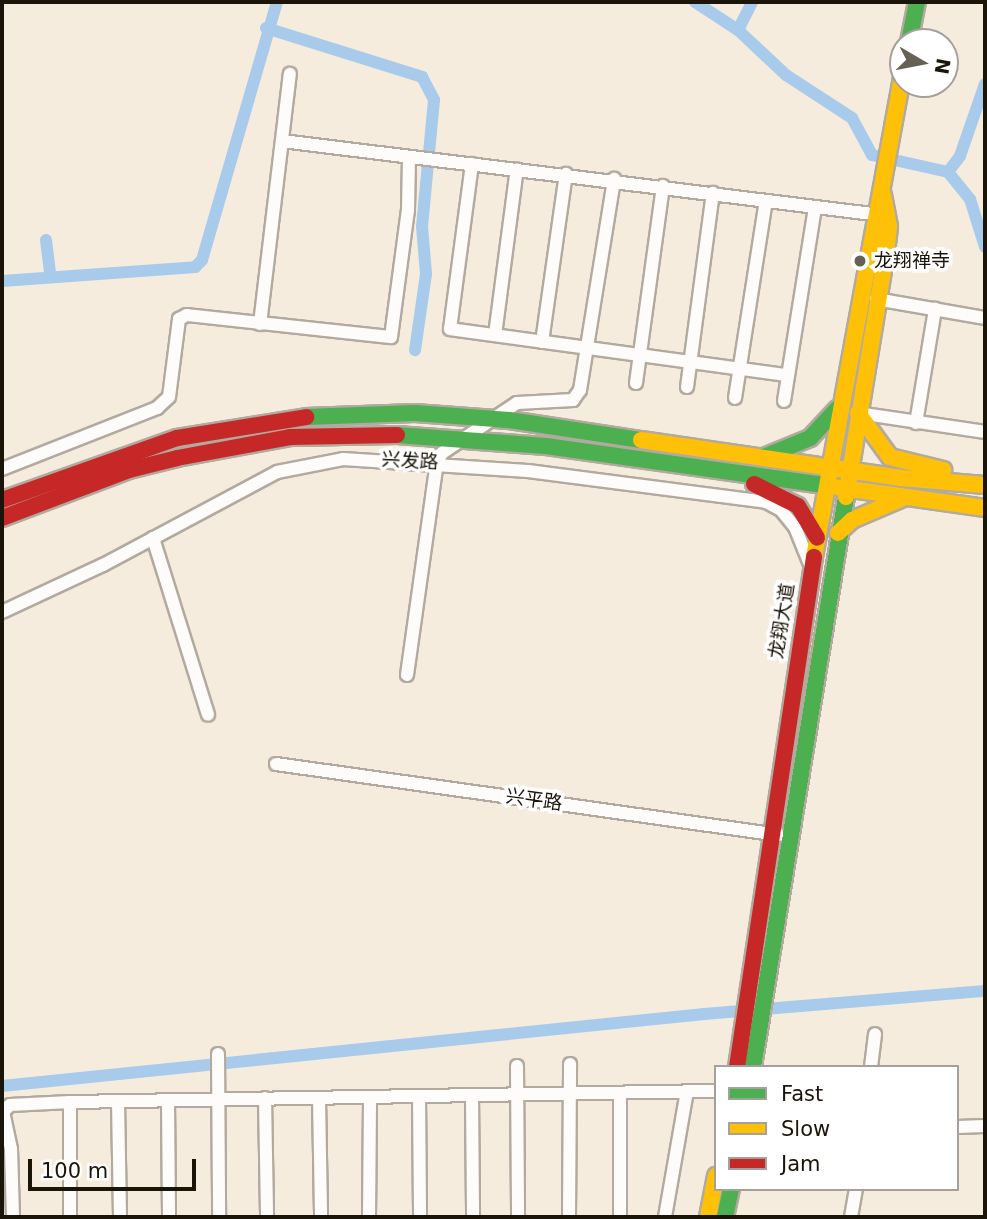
<!DOCTYPE html>
<html>
<head>
<meta charset="utf-8">
<style>
  body { margin:0 }
  #map { position:relative; width:987px; height:1219px; overflow:hidden; background:#f5ecde; font-family:"DejaVu Sans","Noto Sans SC",sans-serif }
  div>[style] { position:absolute }
  .canal>* { height:12px; margin:-6px; padding:0 6px; transform-origin:6px; border-radius:6px; background:#a8cbec }
  .roads { filter:drop-shadow(2px 0 #b2aa9f) drop-shadow(-2px 0 #b2aa9f) drop-shadow(0 2px #b2aa9f) drop-shadow(0 -2px #b2aa9f) }
  .street>* { height:12px; margin:-6px; padding:0 6px; transform-origin:6px; border-radius:6px; background:#fefcfa }
  .fast>* { height:16px; margin:-8px; padding:0 8px; transform-origin:8px; border-radius:8px; background:#4caf50 }
  .slow>* { height:16px; margin:-8px; padding:0 8px; transform-origin:8px; border-radius:8px; background:#ffc107 }
  .jam>* { height:16px; margin:-8px; padding:0 8px; transform-origin:8px; border-radius:8px; background:#c62828 }
  .dots>* { width:19px; height:19px; translate:-50% -50%; box-sizing:border-box; border:4px solid #fff; border-radius:50% }
  span { translate:-50% -50%; white-space:nowrap; text-align:center; line-height:1.15; -webkit-text-stroke:7px #fff; paint-order:stroke }
  .poi-label { font-size:19px; color:#1b1409 }
  .left { translate:0 -50%; text-align:left }
  .street-label { font-size:19px; color:#1b1409 }
  .frame { position:absolute; inset:0; border:4px solid #1b1409; pointer-events:none }
  .legend { position:absolute; left:714px; top:1065px; width:245px; height:126px; box-sizing:border-box; background:#fff; border:2px solid #a4a19d; margin:0; padding:9px 12px; list-style:none; font-size:21px; color:#1b1409 }
  .legend li { display:flex; align-items:center; gap:14px; height:35px }
  .legend b { width:35px; border:2px solid #a4a19d }
  .north { position:absolute; left:889px; top:28px; width:70px; height:70px; box-sizing:border-box; background:#fff; border:2px solid #a4a19d; border-radius:50%; rotate:100deg; font-size:19px; font-weight:700; line-height:28px; text-align:center; color:#1b1409 }
  .north::after { content:''; display:block; margin:auto; width:24px; height:32px; background:#676054; clip-path:polygon(50% 0,100% 100%,50% 72%,0 100%) }
  .scale { position:absolute; left:28px; top:1159px; width:168px; height:32px; box-sizing:border-box; border:4px solid #1b1409; border-top:0; padding-left:9px; font-size:21px; line-height:24px; white-space:nowrap; color:#1b1409; -webkit-text-stroke:5px #fff; paint-order:stroke }
</style>
</head>
<body>
<div id="map">
  <div class="canal">
    <div style="left:695px;top:2px;width:51px;rotate:33.1deg"></div>
    <div style="left:738px;top:30px;width:66px;rotate:43.2deg"></div>
    <div style="left:786px;top:75px;width:79px;rotate:33.1deg"></div>
    <div style="left:852px;top:118px;width:42px;rotate:61.6deg"></div>
    <div style="left:872px;top:155px;width:78px;rotate:12.6deg"></div>
    <div style="left:948px;top:172px;width:35px;rotate:51deg"></div>
    <div style="left:970px;top:199px;width:50px;rotate:72.6deg"></div>
    <div style="left:266px;top:28px;width:164px;rotate:17.4deg"></div>
    <div style="left:422px;top:77px;width:26px;rotate:62deg"></div>
    <div style="left:434px;top:100px;width:127px;rotate:95.4deg"></div>
    <div style="left:422px;top:226px;width:48px;rotate:85.2deg"></div>
    <div style="left:426px;top:274px;width:77px;rotate:98.2deg"></div>
    <div style="left:738px;top:30px;width:31px;rotate:-63deg"></div>
    <div style="left:948px;top:172px;width:20px;rotate:-53deg"></div>
    <div style="left:960px;top:156px;width:76px;rotate:-70.9deg"></div>
    <div style="left:46px;top:240px;width:35px;rotate:83deg"></div>
    <div style="left:2px;top:281px;width:194px;rotate:-4.1deg"></div>
    <div style="left:195px;top:267px;width:10px;rotate:-45deg"></div>
    <div style="left:202px;top:260px;width:269px;rotate:-73.8deg"></div>
    <div style="left:2px;top:1086px;width:706px;rotate:-5.86deg"></div>
    <div style="left:704px;top:1014px;width:282px;rotate:-4.7deg"></div>
  </div>
  <div class="roads">
    <div class="street">
      <div style="left:282px;top:141px;width:603px;rotate:7.05deg"></div>
      <div style="left:472px;top:164px;width:166px;rotate:97.6deg"></div>
      <div style="left:450px;top:329px;width:341px;rotate:7.8deg"></div>
      <div style="left:876px;top:299px;width:111px;rotate:9.9deg"></div>
      <div style="left:260px;top:324px;width:252px;rotate:-83.2deg"></div>
      <div style="left:495px;top:335px;width:167px;rotate:-82.5deg"></div>
      <div style="left:542px;top:342px;width:170px;rotate:-81.9deg"></div>
      <div style="left:636px;top:383px;width:199px;rotate:-82.2deg"></div>
      <div style="left:687px;top:387px;width:196px;rotate:-82.4deg"></div>
      <div style="left:735px;top:398px;width:199px;rotate:-81.1deg"></div>
      <div style="left:784px;top:401px;width:195px;rotate:-80.9deg"></div>
      <div style="left:858px;top:413px;width:128px;rotate:8.5deg"></div>
      <div style="left:916px;top:423px;width:116px;rotate:-80.5deg"></div>
      <div style="left:2px;top:469px;width:167px;rotate:-21.5deg"></div>
      <div style="left:157px;top:408px;width:16px;rotate:-43deg"></div>
      <div style="left:169px;top:397px;width:79px;rotate:-82.7deg"></div>
      <div style="left:179px;top:319px;width:9px;rotate:-27deg"></div>
      <div style="left:187px;top:315px;width:205px;rotate:6.2deg"></div>
      <div style="left:391px;top:337px;width:128px;rotate:-82.4deg"></div>
      <div style="left:408px;top:210px;width:53px;rotate:-88.9deg"></div>
      <div style="left:153px;top:538px;width:185px;rotate:72.7deg"></div>
      <div style="left:2px;top:612px;width:111px;rotate:-25deg"></div>
      <div style="left:103px;top:565px;width:197px;rotate:-28.1deg"></div>
      <div style="left:277px;top:472px;width:67px;rotate:-11.1deg"></div>
      <div style="left:343px;top:459px;width:185px;rotate:3.7deg"></div>
      <div style="left:528px;top:471px;width:240px;rotate:7.4deg"></div>
      <div style="left:766px;top:502px;width:17px;rotate:28deg"></div>
      <div style="left:781px;top:510px;width:22px;rotate:51deg"></div>
      <div style="left:795px;top:527px;width:40px;rotate:68deg"></div>
      <div style="left:407px;top:675px;width:215px;rotate:-82deg"></div>
      <div style="left:437px;top:462px;width:10px;rotate:-61deg"></div>
      <div style="left:442px;top:453px;width:90px;rotate:-33.7deg"></div>
      <div style="left:517px;top:403px;width:56px;rotate:-3.1deg"></div>
      <div style="left:573px;top:400px;width:12px;rotate:-55deg"></div>
      <div style="left:580px;top:390px;width:214px;rotate:-80.8deg"></div>
      <div style="left:276px;top:764px;width:508px;rotate:8.03deg"></div>
      <div style="left:218px;top:1054px;width:163px;rotate:89.6deg"></div>
      <div style="left:517px;top:1066px;width:151px;rotate:89.6deg"></div>
      <div style="left:871px;top:1067px;width:33px;rotate:-83deg"></div>
      <div style="left:472px;top:1095px;width:122px;rotate:89.5deg"></div>
      <div style="left:419px;top:1096px;width:121px;rotate:89.5deg"></div>
      <div style="left:265px;top:1098px;width:119px;rotate:89deg"></div>
      <div style="left:319px;top:1098px;width:119px;rotate:89deg"></div>
      <div style="left:168px;top:1100px;width:117px;rotate:89.5deg"></div>
      <div style="left:118px;top:1101px;width:116px;rotate:89deg"></div>
      <div style="left:70px;top:1102px;width:115px;rotate:90deg"></div>
      <div style="left:2px;top:1107px;width:43px;rotate:77.9deg"></div>
      <div style="left:11px;top:1149px;width:68px;rotate:88.3deg"></div>
      <div style="left:3px;top:1112px;width:10px;rotate:-45deg"></div>
      <div style="left:10px;top:1105px;width:60px;rotate:-2.9deg"></div>
      <div style="left:70px;top:1102px;width:646px;rotate:-0.98deg"></div>
      <div style="left:957px;top:1127px;width:28px;rotate:-2deg"></div>
      <div style="left:369px;top:1217px;width:120px;rotate:-89.5deg"></div>
      <div style="left:569px;top:1217px;width:153px;rotate:-89.6deg"></div>
      <div style="left:620px;top:1217px;width:124px;rotate:-90deg"></div>
      <div style="left:665px;top:1217px;width:128px;rotate:-80.1deg"></div>
      <div style="left:851px;top:1217px;width:28px;rotate:-80deg"></div>
    </div>
    <div class="fast">
      <div style="left:909px;top:42px;width:41px;rotate:-78.7deg"></div>
      <div style="left:306px;top:417px;width:109px;rotate:-2.1deg"></div>
      <div style="left:415px;top:413px;width:94px;rotate:4.3deg"></div>
      <div style="left:509px;top:420px;width:134px;rotate:8.6deg"></div>
      <div style="left:397px;top:435px;width:149px;rotate:4.2deg"></div>
      <div style="left:546px;top:446px;width:293px;rotate:8deg"></div>
      <div style="left:764px;top:457px;width:50px;rotate:-22.4deg"></div>
      <div style="left:810px;top:438px;width:40px;rotate:-47deg"></div>
      <div style="left:753px;top:1067px;width:578px;rotate:-80.73deg"></div>
      <div style="left:725px;top:1217px;width:29px;rotate:-78deg"></div>
    </div>
    <div class="slow">
      <div style="left:858px;top:413px;width:54px;rotate:54deg"></div>
      <div style="left:890px;top:457px;width:55px;rotate:13.8deg"></div>
      <div style="left:641px;top:440px;width:263px;rotate:8.3deg"></div>
      <div style="left:901px;top:478px;width:84px;rotate:4.8deg"></div>
      <div style="left:836px;top:487px;width:150px;rotate:8deg"></div>
      <div style="left:846px;top:497px;width:248px;rotate:-80.7deg"></div>
      <div style="left:886px;top:252px;width:26px;rotate:-83deg"></div>
      <div style="left:889px;top:226px;width:32px;rotate:-101deg"></div>
      <div style="left:838px;top:533px;width:19px;rotate:-43deg"></div>
      <div style="left:852px;top:520px;width:56px;rotate:-23.3deg"></div>
      <div style="left:814px;top:557px;width:493px;rotate:-79.6deg"></div>
      <div style="left:708px;top:1217px;width:42px;rotate:-79deg"></div>
    </div>
    <div class="jam">
      <div style="left:754px;top:484px;width:49px;rotate:26.6deg"></div>
      <div style="left:798px;top:506px;width:37px;rotate:59deg"></div>
      <div style="left:2px;top:500px;width:186px;rotate:-19.5deg"></div>
      <div style="left:177px;top:438px;width:131px;rotate:-9.2deg"></div>
      <div style="left:2px;top:518px;width:136px;rotate:-20.7deg"></div>
      <div style="left:129px;top:470px;width:49px;rotate:-14deg"></div>
      <div style="left:177px;top:458px;width:115px;rotate:-10.5deg"></div>
      <div style="left:290px;top:437px;width:107px;rotate:-1.1deg"></div>
      <div style="left:737px;top:1067px;width:516px;rotate:-81.41deg"></div>
    </div>
  </div>
  <div class="dots">
    <div style="left:860px;top:261px;background:#676054"></div>
  </div>
  <div class="poi-label">
    <span class="left" style="left:874px;top:261px">龙翔禅寺</span>
  </div>
  <div class="street-label">
    <span style="left:410px;top:461px;rotate:3deg">兴发路</span>
    <span style="left:782px;top:621px;rotate:-81deg">龙翔大道</span>
    <span style="left:534px;top:800px;rotate:8deg">兴平路</span>
  </div>
  <div class="frame"></div>
  <ul class="legend">
  <li><b style="height:9px;background:#4caf50"></b>Fast</li>
  <li><b style="height:9px;background:#ffc107"></b>Slow</li>
  <li><b style="height:9px;background:#c62828"></b>Jam</li>
  </ul>
  <div class="north">N</div>
  <div class="scale">100 m</div>
</div>
</body>
</html>
